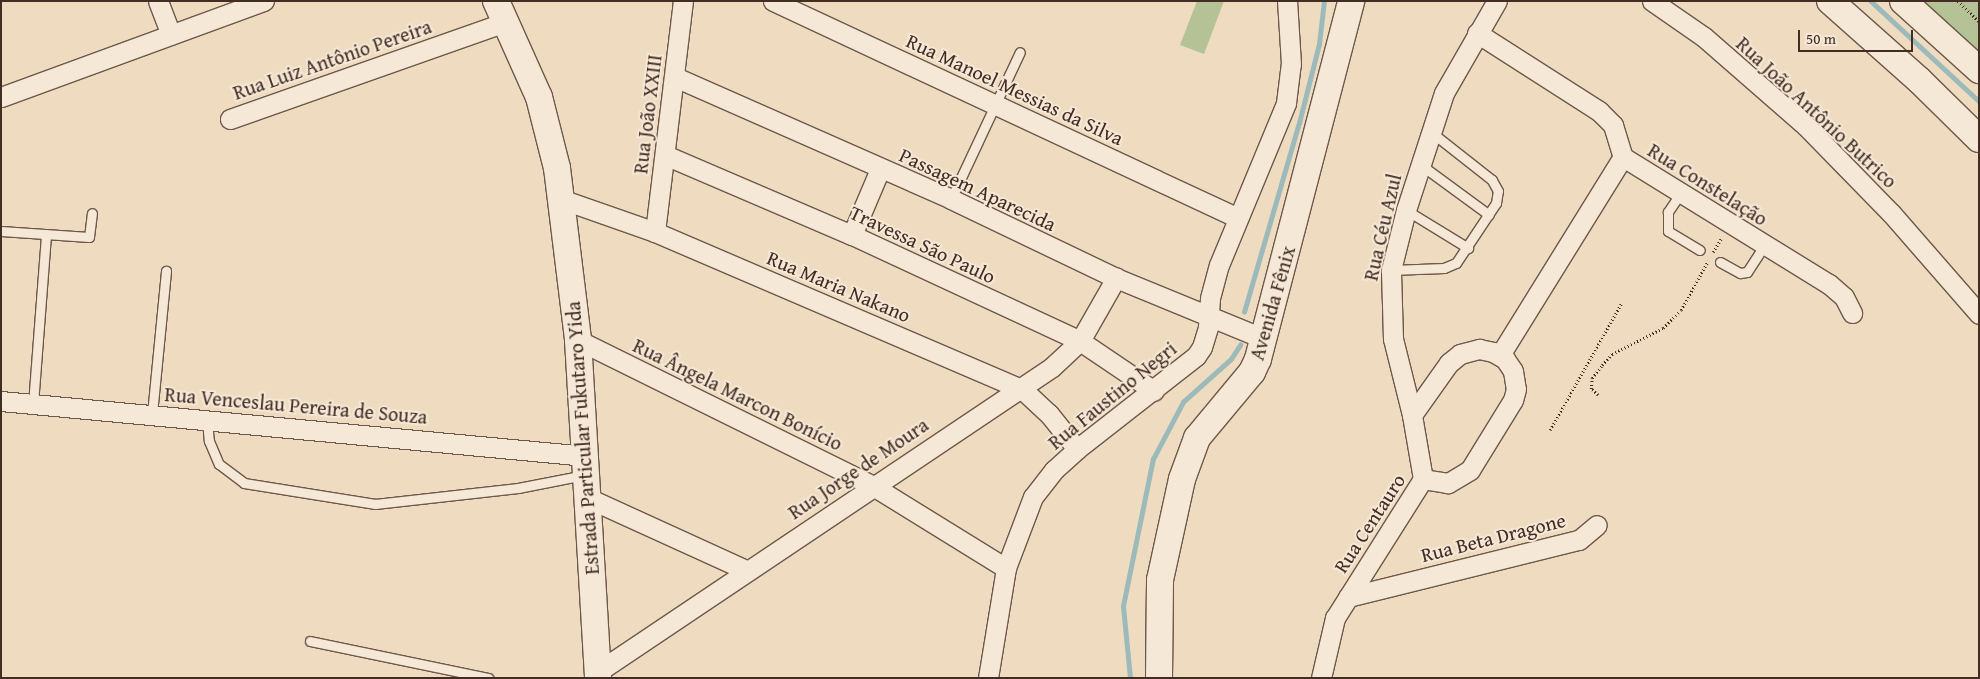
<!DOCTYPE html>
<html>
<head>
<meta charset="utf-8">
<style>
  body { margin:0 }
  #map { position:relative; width:1980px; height:679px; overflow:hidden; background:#efdcc0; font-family:"Gentium Book Plus",serif }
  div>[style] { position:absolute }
  .green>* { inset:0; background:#b4c296 }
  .stream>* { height:4.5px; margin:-2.25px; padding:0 2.25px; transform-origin:2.25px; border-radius:2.25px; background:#9cbab9 }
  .path>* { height:2.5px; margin-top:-1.25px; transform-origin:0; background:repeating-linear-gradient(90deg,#422c23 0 1px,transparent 0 3.5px) }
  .roads { filter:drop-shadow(1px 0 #6d584a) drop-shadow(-1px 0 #6d584a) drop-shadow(0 1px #6d584a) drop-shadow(0 -1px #6d584a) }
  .lane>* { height:9px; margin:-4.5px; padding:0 4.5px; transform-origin:4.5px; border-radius:4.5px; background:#f5e8d6 }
  .street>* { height:19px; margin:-9.5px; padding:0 9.5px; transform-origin:9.5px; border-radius:9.5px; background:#f5e8d6 }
  .secondary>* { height:26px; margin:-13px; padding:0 13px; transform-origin:13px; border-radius:13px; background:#f5e8d6 }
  span { translate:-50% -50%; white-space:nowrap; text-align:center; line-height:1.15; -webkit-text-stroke:4px #f5e8d6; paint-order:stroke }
  .street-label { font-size:20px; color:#422c23 }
  .frame { position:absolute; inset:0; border:2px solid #422c23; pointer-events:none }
  .scale { position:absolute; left:1798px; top:30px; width:115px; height:22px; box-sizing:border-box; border:2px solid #422c23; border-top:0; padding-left:6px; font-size:15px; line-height:18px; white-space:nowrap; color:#422c23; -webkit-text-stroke:4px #f5e8d6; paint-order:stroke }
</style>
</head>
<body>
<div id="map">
  <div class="green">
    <div style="clip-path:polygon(1197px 1px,1224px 1px,1204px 54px,1180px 45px)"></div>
    <div style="clip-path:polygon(1917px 1px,1979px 1px,1979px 59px)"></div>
  </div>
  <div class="stream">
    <div style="left:1871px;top:1px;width:147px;rotate:42.8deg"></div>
    <div style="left:1244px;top:312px;width:197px;rotate:-73.8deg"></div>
    <div style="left:1299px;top:123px;width:81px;rotate:-75.8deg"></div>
    <div style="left:1319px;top:44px;width:43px;rotate:-83.4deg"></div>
    <div style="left:1130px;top:678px;width:72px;rotate:-95.6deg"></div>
    <div style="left:1123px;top:606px;width:150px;rotate:-78.5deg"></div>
    <div style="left:1153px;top:459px;width:64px;rotate:-62.2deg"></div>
    <div style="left:1183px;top:402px;width:64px;rotate:-41.9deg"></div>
    <div style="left:1231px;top:359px;width:17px;rotate:-57deg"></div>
  </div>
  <div class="path">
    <div style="left:1958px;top:1px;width:29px;rotate:44deg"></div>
    <div style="left:1713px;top:252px;width:17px;rotate:-59deg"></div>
    <div style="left:1598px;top:395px;width:9px;rotate:-139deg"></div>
    <div style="left:1591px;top:389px;width:11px;rotate:-85deg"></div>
    <div style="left:1592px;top:378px;width:16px;rotate:-52deg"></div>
    <div style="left:1602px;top:365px;width:15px;rotate:-48deg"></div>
    <div style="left:1612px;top:354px;width:57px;rotate:-27deg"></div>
    <div style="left:1663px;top:328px;width:25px;rotate:-45deg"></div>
    <div style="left:1681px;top:310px;width:56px;rotate:-61.1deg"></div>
    <div style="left:1550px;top:430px;width:145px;rotate:-60.6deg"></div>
  </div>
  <div class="roads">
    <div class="lane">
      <div style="left:1421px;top:165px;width:84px;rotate:36.3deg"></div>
      <div style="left:1680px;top:194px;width:22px;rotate:124deg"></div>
      <div style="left:1668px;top:212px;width:19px;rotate:90deg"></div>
      <div style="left:1668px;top:231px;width:37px;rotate:31deg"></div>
      <div style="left:951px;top:199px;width:162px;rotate:-64.9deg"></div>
      <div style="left:1406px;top:210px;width:73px;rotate:31.5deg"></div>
      <div style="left:1px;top:231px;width:88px;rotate:3.9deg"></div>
      <div style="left:89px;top:237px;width:24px;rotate:-83deg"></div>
      <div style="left:1720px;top:262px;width:23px;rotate:29deg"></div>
      <div style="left:1740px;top:273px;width:7px;rotate:-8deg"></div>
      <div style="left:1747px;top:272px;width:31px;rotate:-57deg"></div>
      <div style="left:1391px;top:270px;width:53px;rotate:-2.2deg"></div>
      <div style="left:1444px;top:268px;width:13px;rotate:-23deg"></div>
      <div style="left:1456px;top:263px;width:72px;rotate:-56.3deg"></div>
      <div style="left:1496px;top:203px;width:12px;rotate:-81deg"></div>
      <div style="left:1498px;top:191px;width:13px;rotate:-119deg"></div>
      <div style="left:1492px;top:180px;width:78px;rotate:-141.8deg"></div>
      <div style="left:33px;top:404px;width:170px;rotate:-85.6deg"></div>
      <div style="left:152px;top:414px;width:144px;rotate:-84.4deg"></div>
      <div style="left:207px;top:420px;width:21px;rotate:85deg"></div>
      <div style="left:209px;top:441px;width:25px;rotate:67deg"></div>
      <div style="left:219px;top:464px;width:31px;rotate:37deg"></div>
      <div style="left:244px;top:483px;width:133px;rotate:9.1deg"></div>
      <div style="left:375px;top:504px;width:144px;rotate:-6.4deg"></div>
      <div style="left:518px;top:488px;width:67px;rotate:-11.1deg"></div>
      <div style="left:310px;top:641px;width:182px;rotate:11.7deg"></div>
    </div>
    <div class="street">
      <div style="left:158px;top:1px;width:36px;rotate:69deg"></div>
      <div style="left:773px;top:1px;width:513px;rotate:25.02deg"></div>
      <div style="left:1652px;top:1px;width:63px;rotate:34.7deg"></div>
      <div style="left:1704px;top:37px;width:135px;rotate:41.1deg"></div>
      <div style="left:1806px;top:126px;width:122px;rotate:45.7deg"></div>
      <div style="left:1891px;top:213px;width:134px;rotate:48.9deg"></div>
      <div style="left:1477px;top:33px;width:145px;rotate:32.6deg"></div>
      <div style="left:1599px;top:111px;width:20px;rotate:45deg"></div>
      <div style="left:1613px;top:125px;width:34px;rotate:73deg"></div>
      <div style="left:1623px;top:157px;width:242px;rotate:31.7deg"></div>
      <div style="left:1829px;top:284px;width:20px;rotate:41deg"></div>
      <div style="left:1844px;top:297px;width:18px;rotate:63deg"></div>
      <div style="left:675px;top:77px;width:302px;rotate:23.8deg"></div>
      <div style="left:951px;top:199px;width:183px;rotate:25.6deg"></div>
      <div style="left:1116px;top:278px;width:161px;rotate:22.3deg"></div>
      <div style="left:1px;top:97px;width:280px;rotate:-20.1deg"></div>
      <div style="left:230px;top:119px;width:292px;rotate:-19.4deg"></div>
      <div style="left:665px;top:155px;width:203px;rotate:23.2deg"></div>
      <div style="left:852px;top:235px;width:251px;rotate:24.9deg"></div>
      <div style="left:1080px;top:341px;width:89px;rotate:34deg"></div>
      <div style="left:561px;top:199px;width:100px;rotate:19.3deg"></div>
      <div style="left:655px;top:232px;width:399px;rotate:23.2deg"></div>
      <div style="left:1022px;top:389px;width:37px;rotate:43deg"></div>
      <div style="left:1049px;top:414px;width:45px;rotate:51.3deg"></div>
      <div style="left:655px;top:232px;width:233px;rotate:-83.1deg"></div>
      <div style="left:852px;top:235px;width:72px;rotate:-67deg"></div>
      <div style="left:578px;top:340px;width:329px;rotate:26.3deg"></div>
      <div style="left:873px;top:486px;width:156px;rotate:31.7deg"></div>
      <div style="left:1500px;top:355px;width:233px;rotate:-58.2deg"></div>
      <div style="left:1px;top:401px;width:588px;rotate:5.37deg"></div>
      <div style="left:1412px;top:415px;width:64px;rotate:-54.6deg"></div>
      <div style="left:1449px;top:363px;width:14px;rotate:-39deg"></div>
      <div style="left:1460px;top:354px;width:20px;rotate:-15deg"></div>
      <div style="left:1479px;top:349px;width:14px;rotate:12deg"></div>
      <div style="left:1493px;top:352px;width:14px;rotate:30deg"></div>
      <div style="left:1505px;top:359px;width:14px;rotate:56deg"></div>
      <div style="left:1513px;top:371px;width:18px;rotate:81deg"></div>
      <div style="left:1516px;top:389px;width:11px;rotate:105deg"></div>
      <div style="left:1513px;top:400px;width:82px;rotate:121.6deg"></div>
      <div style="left:1470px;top:470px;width:26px;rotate:149deg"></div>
      <div style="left:1448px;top:483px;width:25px;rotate:-171deg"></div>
      <div style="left:1423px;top:479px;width:65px;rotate:-99.8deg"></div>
      <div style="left:1412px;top:415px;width:78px;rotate:-104deg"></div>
      <div style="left:1393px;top:339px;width:69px;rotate:-91.7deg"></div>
      <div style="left:1391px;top:270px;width:62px;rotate:-76deg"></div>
      <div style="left:1406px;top:210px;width:123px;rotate:-72deg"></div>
      <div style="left:1444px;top:93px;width:106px;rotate:-60.1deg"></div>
      <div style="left:590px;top:499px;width:171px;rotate:24.5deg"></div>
      <div style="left:1348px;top:597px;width:238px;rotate:-13.9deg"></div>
      <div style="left:1579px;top:540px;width:23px;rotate:-40deg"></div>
      <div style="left:599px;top:671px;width:546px;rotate:-33.86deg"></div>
      <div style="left:1052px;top:367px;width:38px;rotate:-43deg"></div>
      <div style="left:1080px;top:341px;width:73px;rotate:-60.3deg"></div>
      <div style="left:988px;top:678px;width:111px;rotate:-80.7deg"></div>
      <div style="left:1006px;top:568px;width:76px;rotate:-69.2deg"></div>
      <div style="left:1033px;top:497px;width:34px;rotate:-52deg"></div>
      <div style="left:1054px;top:470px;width:31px;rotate:-42deg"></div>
      <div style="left:1077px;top:449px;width:151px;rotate:-38deg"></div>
      <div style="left:1196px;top:356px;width:11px;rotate:-56deg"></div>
      <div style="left:1202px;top:347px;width:21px;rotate:-73deg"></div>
      <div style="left:1208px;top:327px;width:29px;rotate:-86deg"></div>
      <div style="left:1210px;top:298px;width:34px;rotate:-75deg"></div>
      <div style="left:1219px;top:265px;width:175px;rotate:-67.5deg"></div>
      <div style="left:1286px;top:103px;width:39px;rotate:-83deg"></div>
      <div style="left:1291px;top:64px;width:63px;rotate:-93.6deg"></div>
      <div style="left:1321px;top:678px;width:62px;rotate:-76.9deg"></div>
      <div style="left:1335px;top:618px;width:165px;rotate:-57.7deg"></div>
    </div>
    <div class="secondary">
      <div style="left:496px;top:1px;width:105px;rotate:65.9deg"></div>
      <div style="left:539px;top:97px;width:73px;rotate:75.8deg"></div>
      <div style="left:557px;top:168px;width:173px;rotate:83deg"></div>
      <div style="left:578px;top:340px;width:339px;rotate:86.6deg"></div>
      <div style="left:1830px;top:1px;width:119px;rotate:41.6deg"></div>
      <div style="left:1919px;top:80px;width:84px;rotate:44.5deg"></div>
      <div style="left:1903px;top:1px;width:103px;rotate:42.2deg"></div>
      <div style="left:1159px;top:678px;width:98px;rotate:-89.4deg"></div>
      <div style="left:1160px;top:580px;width:103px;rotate:-77.7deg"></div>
      <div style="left:1182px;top:479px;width:44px;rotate:-69.9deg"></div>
      <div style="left:1197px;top:438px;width:86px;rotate:-50.2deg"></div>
      <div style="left:1252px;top:372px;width:14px;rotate:-65deg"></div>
      <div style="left:1258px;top:359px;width:370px;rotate:-75.4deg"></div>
    </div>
  </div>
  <div class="street-label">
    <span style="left:332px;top:59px;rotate:-19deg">Rua Luiz Antônio Pereira</span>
    <span style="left:1015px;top:89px;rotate:25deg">Rua Manoel Messias da Silva</span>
    <span style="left:1817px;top:112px;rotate:43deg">Rua João Antônio Butrico</span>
    <span style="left:647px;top:114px;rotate:-83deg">Rua João XXIII</span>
    <span style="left:1708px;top:184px;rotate:32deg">Rua Constelação</span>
    <span style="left:978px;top:189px;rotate:25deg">Passagem Aparecida</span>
    <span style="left:1382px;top:227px;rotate:-77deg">Rua Céu Azul</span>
    <span style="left:923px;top:244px;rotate:25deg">Travessa São Paulo</span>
    <span style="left:839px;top:286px;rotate:23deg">Rua Maria Nakano</span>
    <span style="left:1272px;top:303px;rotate:-74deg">Avenida Fênix</span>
    <span style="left:738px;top:394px;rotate:26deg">Rua Ângela Marcon Bonício</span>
    <span style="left:1112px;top:395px;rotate:-39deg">Rua Faustino Negri</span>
    <span style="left:296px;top:405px;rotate:5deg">Rua Venceslau Pereira de Souza</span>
    <span style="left:582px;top:438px;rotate:-94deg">Estrada Particular Fukutaro Yida</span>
    <span style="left:858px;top:468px;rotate:-34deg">Rua Jorge de Moura</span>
    <span style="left:1369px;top:523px;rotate:-57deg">Rua Centauro</span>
    <span style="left:1493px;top:537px;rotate:-14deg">Rua Beta Dragone</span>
  </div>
  <div class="frame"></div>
  <div class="scale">50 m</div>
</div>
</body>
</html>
